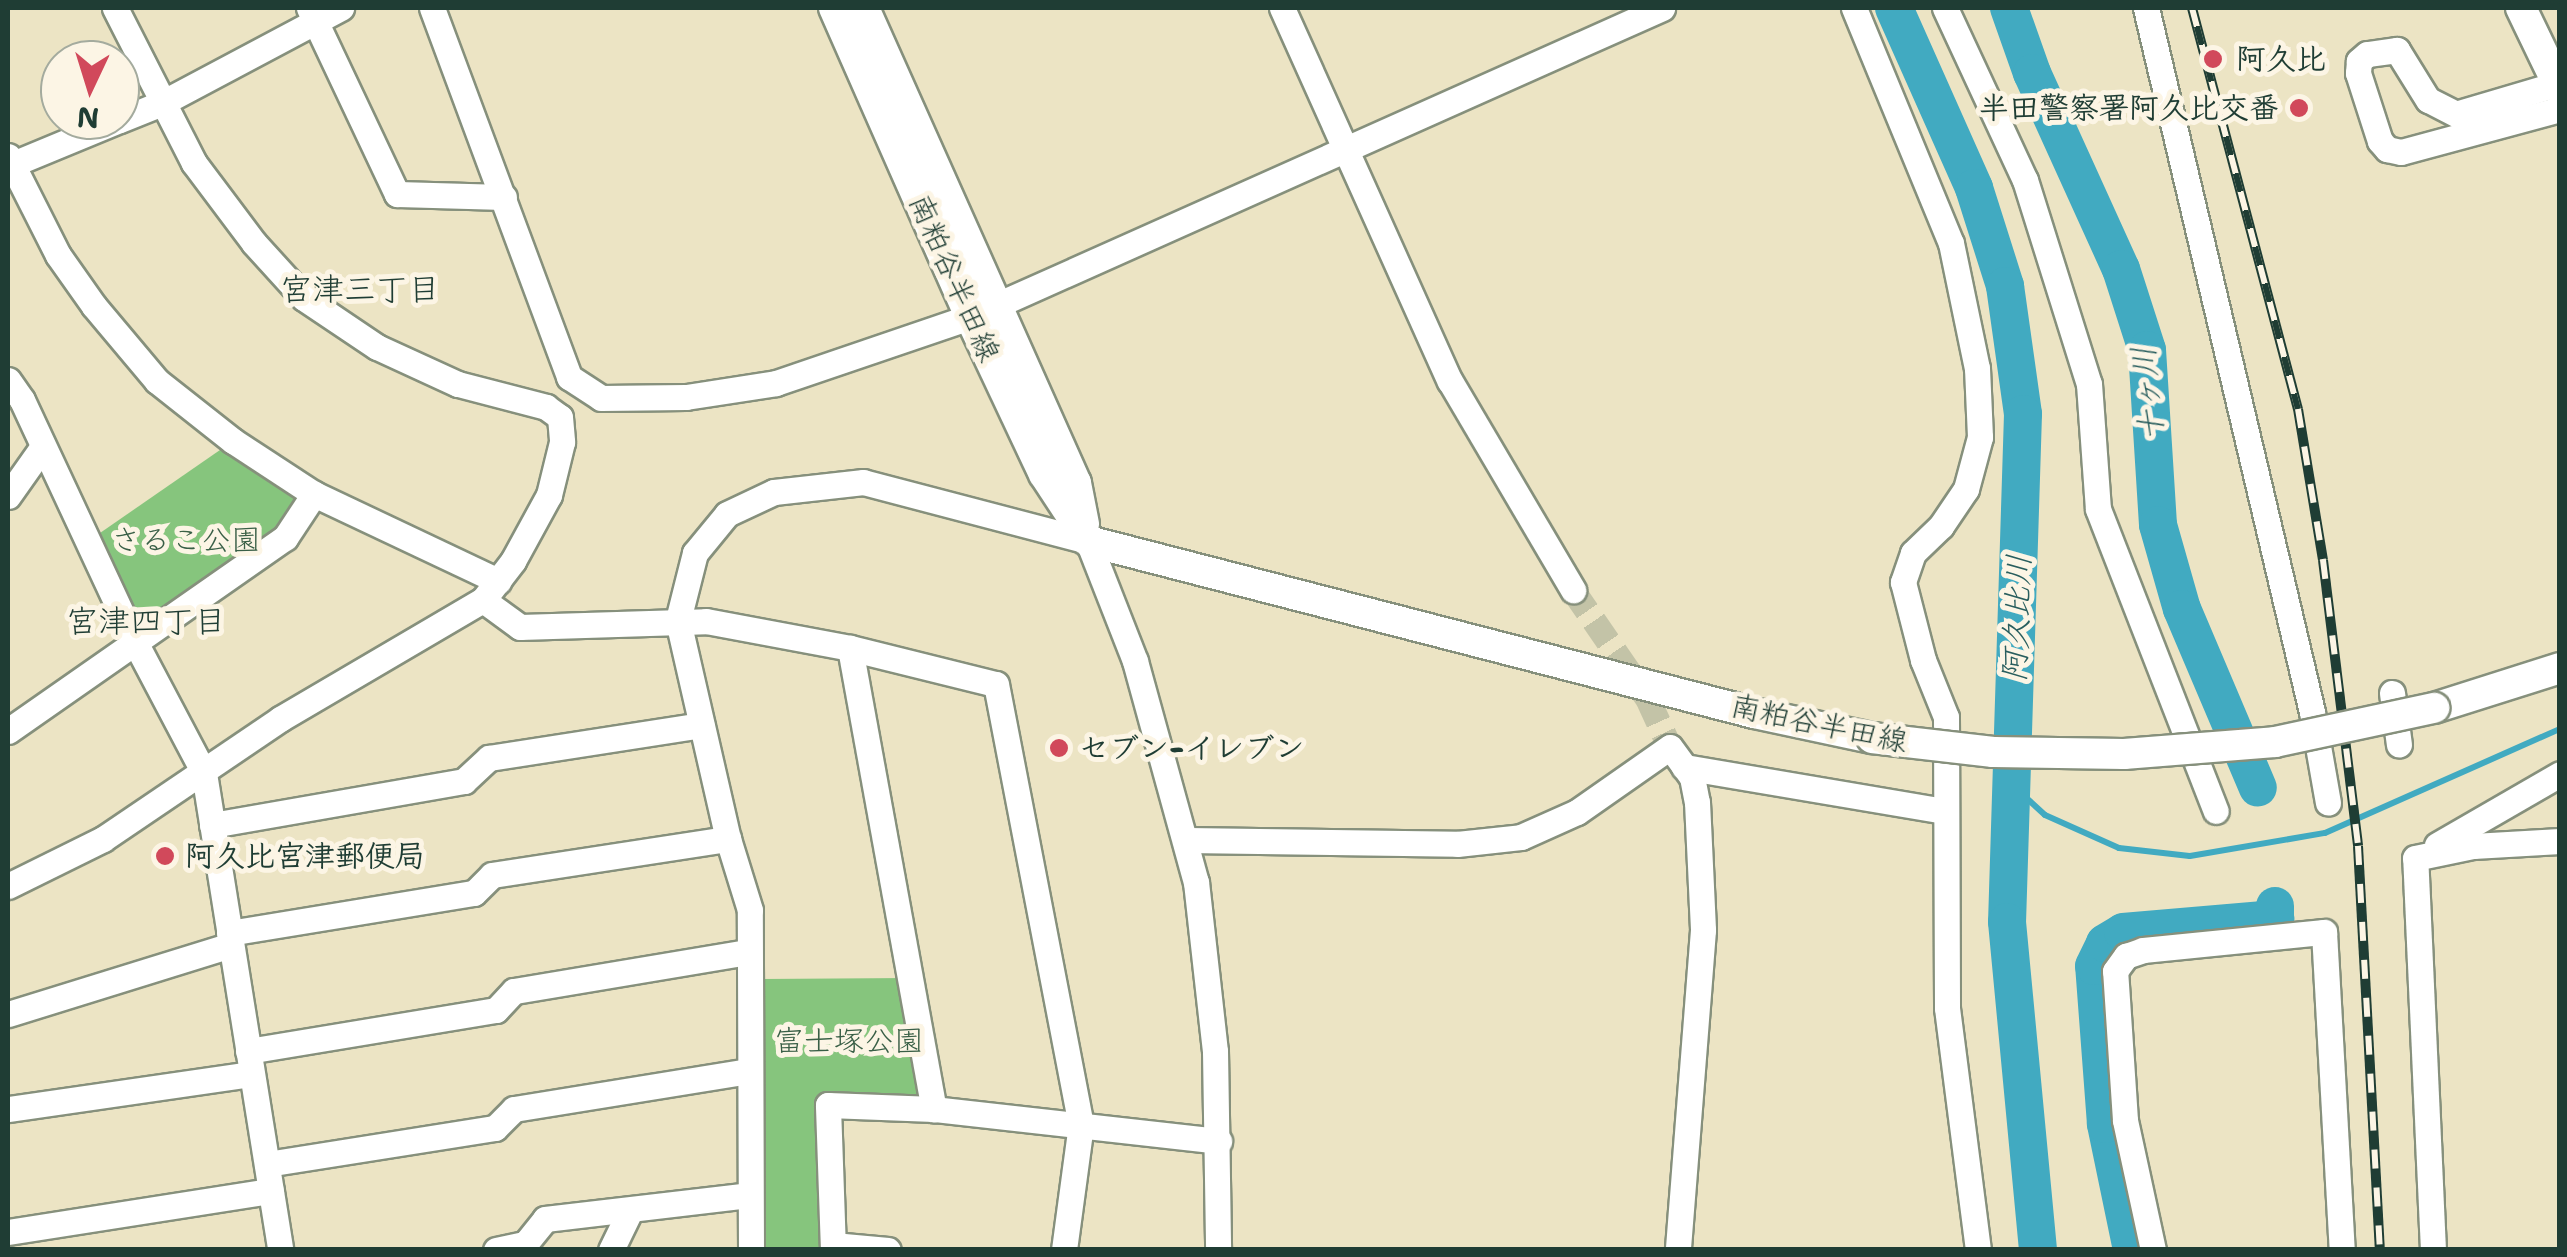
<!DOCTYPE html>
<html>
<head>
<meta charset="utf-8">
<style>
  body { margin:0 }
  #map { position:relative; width:2567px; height:1257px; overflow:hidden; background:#ece4c4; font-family:"Shantell Sans","Klee One",sans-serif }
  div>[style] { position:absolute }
  .green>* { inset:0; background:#86c57d }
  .stream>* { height:6px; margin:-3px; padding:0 3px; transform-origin:3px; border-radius:3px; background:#41aac1 }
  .river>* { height:38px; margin:-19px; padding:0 19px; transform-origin:19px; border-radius:19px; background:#41aac1 }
  .minor-tunnel>* { height:25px; margin-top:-12.5px; transform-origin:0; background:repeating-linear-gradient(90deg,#c3c3a7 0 25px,transparent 0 37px) }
  .roads { filter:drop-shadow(2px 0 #86907c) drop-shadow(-2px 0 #86907c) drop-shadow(0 2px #86907c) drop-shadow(0 -2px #86907c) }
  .minor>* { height:25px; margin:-12.5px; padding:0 12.5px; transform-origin:12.5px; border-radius:12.5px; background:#fff }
  .major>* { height:30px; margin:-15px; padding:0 15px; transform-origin:15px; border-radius:15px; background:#fff }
  .rail>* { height:10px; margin-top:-5px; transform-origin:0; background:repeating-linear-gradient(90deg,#fcf5e5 0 19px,#1f3d34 0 38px); box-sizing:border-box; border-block:2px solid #1f3d34 }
  .bridges { filter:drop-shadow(2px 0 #86907c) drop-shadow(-2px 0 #86907c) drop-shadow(0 2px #86907c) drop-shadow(0 -2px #86907c) }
  .major-bridge>* { height:30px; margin:-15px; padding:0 15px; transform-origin:15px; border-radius:15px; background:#fff }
  .dots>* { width:28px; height:28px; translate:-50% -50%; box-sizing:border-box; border:5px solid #fcf5e5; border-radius:50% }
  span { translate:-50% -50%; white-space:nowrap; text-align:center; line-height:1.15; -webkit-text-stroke:10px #fcf5e5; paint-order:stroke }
  .poi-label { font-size:30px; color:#1f3d34; font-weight:700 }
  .left { translate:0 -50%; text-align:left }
  .right { translate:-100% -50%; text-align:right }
  .street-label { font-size:30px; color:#1f3d34 }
  .park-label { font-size:30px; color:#395f46 }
  .neighbourhood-label { font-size:32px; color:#1f3d34 }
  .water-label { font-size:32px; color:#295e5e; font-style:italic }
  .frame { position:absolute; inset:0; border:10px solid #1f3d34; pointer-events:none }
  .north { position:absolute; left:40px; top:40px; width:100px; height:100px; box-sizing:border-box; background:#fcf5e5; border:2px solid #a4ab9e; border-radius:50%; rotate:184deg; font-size:28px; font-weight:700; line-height:40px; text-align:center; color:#1f3d34 }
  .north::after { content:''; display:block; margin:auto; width:35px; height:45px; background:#d1495b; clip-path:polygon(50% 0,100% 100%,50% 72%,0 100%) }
</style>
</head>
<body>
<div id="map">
  <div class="green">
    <div style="clip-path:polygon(233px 441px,314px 494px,285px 538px,135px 642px,87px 542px)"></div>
    <div style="clip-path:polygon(909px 978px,934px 1109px,828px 1105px,834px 1249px,763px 1249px,755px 979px)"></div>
  </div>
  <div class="stream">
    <div style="left:2010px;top:783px;width:47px;rotate:42.4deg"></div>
    <div style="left:2045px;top:815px;width:81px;rotate:24deg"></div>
    <div style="left:2119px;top:848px;width:71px;rotate:6.4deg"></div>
    <div style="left:2190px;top:856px;width:137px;rotate:-9.7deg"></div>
    <div style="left:2325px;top:833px;width:257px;rotate:-23.9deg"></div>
  </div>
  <div class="river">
    <div style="left:1894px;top:8px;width:197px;rotate:66deg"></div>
    <div style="left:1974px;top:188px;width:103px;rotate:72.4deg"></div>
    <div style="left:2005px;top:286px;width:129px;rotate:82deg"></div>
    <div style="left:2023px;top:414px;width:508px;rotate:91.8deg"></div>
    <div style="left:2007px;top:922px;width:329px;rotate:84.6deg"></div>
    <div style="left:2009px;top:8px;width:69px;rotate:70.5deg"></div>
    <div style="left:2032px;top:73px;width:215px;rotate:65.6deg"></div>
    <div style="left:2121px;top:269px;width:85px;rotate:72.2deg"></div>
    <div style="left:2147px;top:350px;width:175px;rotate:86.4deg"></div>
    <div style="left:2158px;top:525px;width:87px;rotate:74.1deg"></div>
    <div style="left:2182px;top:609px;width:194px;rotate:67deg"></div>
    <div style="left:2132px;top:1250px;width:129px;rotate:-101.7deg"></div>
    <div style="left:2106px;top:1124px;width:158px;rotate:-94.3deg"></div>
    <div style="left:2094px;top:966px;width:25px;rotate:-64deg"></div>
    <div style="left:2105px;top:943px;width:21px;rotate:-31deg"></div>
    <div style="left:2123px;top:932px;width:153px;rotate:-4.9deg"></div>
    <div style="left:2275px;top:919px;width:13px;rotate:-90deg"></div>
  </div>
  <div class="minor-tunnel">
    <div style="left:1573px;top:590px;width:132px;rotate:55.5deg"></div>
    <div style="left:1648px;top:699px;width:53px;rotate:65.4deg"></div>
  </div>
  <div class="roads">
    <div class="minor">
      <div style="left:115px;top:8px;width:174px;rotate:63deg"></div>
      <div style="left:194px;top:163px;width:100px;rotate:53.1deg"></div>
      <div style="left:254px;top:243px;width:74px;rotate:47.7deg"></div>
      <div style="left:304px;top:298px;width:88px;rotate:33.9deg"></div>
      <div style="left:377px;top:347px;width:89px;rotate:24.6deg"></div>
      <div style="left:458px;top:384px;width:91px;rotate:14.6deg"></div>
      <div style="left:546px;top:407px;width:17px;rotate:36deg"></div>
      <div style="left:560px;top:417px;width:25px;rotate:85deg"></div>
      <div style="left:562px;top:442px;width:55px;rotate:103.8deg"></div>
      <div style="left:549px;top:495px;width:75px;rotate:118.6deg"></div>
      <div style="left:513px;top:561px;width:49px;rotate:127.6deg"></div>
      <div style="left:309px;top:8px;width:206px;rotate:64.7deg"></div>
      <div style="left:397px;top:194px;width:107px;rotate:1.6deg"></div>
      <div style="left:432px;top:8px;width:394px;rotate:69.6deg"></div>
      <div style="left:569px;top:377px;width:38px;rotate:33deg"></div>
      <div style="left:601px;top:398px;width:85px;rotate:-0.7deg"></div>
      <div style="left:686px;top:397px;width:91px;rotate:-8.8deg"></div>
      <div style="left:776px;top:383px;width:205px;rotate:-18.8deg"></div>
      <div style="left:970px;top:317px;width:758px;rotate:-24.06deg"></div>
      <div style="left:1282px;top:8px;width:409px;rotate:65.8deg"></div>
      <div style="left:1450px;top:381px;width:243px;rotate:59.5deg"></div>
      <div style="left:1854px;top:8px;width:254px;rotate:67.6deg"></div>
      <div style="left:1951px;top:243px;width:128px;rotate:78.3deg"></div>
      <div style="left:1977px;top:368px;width:69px;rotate:87.5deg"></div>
      <div style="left:1980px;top:437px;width:54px;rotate:105.1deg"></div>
      <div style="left:1966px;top:489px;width:45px;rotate:124deg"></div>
      <div style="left:1941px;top:526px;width:39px;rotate:136deg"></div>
      <div style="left:1913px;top:553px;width:31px;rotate:109deg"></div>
      <div style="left:1903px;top:582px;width:81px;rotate:75.6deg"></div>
      <div style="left:1923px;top:660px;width:61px;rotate:68deg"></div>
      <div style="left:1946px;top:717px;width:291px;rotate:89.8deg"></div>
      <div style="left:1947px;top:1008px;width:244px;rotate:82.7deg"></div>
      <div style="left:1945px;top:8px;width:190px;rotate:65.1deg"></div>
      <div style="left:2025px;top:180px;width:214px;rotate:72.6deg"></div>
      <div style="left:2089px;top:384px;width:125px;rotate:85.9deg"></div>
      <div style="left:2098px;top:509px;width:324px;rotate:68.7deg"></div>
      <div style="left:2146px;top:8px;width:723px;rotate:76.73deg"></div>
      <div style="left:2312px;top:712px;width:92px;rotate:80deg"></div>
      <div style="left:2557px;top:84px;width:105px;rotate:163.5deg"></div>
      <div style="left:2456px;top:114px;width:31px;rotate:-153deg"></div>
      <div style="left:2428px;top:100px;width:59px;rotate:-121.8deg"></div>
      <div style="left:2397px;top:50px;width:30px;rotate:172deg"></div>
      <div style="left:2367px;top:54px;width:11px;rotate:139deg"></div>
      <div style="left:2359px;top:61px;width:12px;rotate:95deg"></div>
      <div style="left:2358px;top:73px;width:71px;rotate:72.1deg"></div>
      <div style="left:2380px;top:141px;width:11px;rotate:49deg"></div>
      <div style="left:2387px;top:149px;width:14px;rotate:12deg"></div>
      <div style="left:2401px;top:152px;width:165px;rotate:-15.1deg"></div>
      <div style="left:120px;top:120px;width:45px;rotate:-22deg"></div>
      <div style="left:162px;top:103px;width:203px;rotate:-28deg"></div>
      <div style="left:8px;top:156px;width:111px;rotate:63.2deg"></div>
      <div style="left:58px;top:255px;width:62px;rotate:54.8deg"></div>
      <div style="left:94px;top:306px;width:98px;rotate:50deg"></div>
      <div style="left:157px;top:381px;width:97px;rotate:38.3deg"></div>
      <div style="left:233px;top:441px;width:97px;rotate:33.2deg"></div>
      <div style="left:314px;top:494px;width:204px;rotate:25.3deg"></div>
      <div style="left:8px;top:166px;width:120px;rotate:-22.5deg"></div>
      <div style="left:8px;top:380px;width:24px;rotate:55deg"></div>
      <div style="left:22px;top:400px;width:267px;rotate:65deg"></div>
      <div style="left:135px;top:642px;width:148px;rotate:62.2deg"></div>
      <div style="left:204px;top:773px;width:483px;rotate:80.9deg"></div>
      <div style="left:8px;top:496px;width:59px;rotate:-54.7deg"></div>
      <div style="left:850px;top:648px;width:469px;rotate:79.7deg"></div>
      <div style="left:2392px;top:693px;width:52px;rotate:82.3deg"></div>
      <div style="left:8px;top:731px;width:338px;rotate:-34.9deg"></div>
      <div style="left:285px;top:538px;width:53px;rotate:-56.6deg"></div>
      <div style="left:1684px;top:767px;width:265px;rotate:9.6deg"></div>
      <div style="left:212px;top:825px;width:256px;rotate:-9.9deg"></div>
      <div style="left:464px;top:781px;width:34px;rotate:-43deg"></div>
      <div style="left:489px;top:758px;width:215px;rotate:-8.8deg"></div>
      <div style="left:1187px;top:840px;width:270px;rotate:0.8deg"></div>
      <div style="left:1457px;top:844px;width:64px;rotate:-6.2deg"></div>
      <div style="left:1521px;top:837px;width:61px;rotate:-24.1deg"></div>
      <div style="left:1577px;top:812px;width:113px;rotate:-35deg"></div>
      <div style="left:1670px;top:747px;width:37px;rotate:54deg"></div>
      <div style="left:1692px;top:777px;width:25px;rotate:79deg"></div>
      <div style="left:1697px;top:802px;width:128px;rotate:87.3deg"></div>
      <div style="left:1703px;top:930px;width:321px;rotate:94.5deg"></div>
      <div style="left:2437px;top:845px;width:142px;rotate:-30deg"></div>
      <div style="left:8px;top:886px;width:106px;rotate:-26.3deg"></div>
      <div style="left:103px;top:839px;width:214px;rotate:-34.1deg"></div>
      <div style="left:280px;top:719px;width:235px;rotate:-30.4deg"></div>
      <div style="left:483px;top:600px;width:46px;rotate:36.1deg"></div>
      <div style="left:520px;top:627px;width:186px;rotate:-1.8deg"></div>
      <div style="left:706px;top:621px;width:147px;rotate:10.6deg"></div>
      <div style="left:850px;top:648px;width:150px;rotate:13.9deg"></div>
      <div style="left:996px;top:684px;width:448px;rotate:79.1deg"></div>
      <div style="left:1081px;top:1124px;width:127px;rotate:97.7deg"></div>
      <div style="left:229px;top:933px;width:248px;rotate:-9.3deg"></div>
      <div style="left:474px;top:893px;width:25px;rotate:-45deg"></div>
      <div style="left:492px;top:875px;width:239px;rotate:-8.7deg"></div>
      <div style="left:8px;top:1014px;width:233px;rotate:-17.2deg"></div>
      <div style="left:248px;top:1051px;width:251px;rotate:-9.4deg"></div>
      <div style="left:496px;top:1010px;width:26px;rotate:-47deg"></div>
      <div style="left:514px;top:991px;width:237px;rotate:-9.5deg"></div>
      <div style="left:8px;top:1109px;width:246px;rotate:-8.2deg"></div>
      <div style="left:267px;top:1164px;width:231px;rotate:-9deg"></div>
      <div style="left:495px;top:1128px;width:27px;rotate:-45deg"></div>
      <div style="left:514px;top:1109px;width:237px;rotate:-9.2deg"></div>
      <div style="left:8px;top:1232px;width:266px;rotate:-8.9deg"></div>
      <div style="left:833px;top:1245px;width:55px;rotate:5.2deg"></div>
      <div style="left:496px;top:1250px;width:30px;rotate:-12deg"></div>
      <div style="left:525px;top:1244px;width:32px;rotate:-51deg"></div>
      <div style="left:545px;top:1219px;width:205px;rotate:-6.7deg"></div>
      <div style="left:611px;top:1250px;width:43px;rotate:-64deg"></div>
      <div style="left:751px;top:1250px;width:340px;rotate:-90.2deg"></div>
      <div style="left:750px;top:910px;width:74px;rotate:-107.2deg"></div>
      <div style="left:728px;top:839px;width:225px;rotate:-102.9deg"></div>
      <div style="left:678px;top:620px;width:69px;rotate:-75.8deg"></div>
      <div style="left:695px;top:553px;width:50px;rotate:-50.6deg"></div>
      <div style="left:727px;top:514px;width:52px;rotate:-25.1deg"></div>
      <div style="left:774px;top:492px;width:90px;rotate:-6.4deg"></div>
      <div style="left:863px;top:482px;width:233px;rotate:14.7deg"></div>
      <div style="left:1088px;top:541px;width:129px;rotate:68.6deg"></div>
      <div style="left:1135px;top:661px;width:229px;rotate:74.6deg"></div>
      <div style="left:1196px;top:882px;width:170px;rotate:83.6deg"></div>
      <div style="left:1215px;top:1051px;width:199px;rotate:89.1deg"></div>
      <div style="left:833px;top:1250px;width:145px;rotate:-92deg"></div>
      <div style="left:828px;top:1105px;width:106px;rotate:2.2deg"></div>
      <div style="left:934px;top:1109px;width:287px;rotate:6.4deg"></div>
      <div style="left:2153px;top:1250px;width:133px;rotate:-102.2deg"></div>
      <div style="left:2125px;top:1120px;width:149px;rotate:-93.8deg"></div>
      <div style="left:2115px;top:971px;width:19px;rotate:-54deg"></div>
      <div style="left:2126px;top:956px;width:18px;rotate:-19deg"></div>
      <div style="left:2143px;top:950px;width:182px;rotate:-5.7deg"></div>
      <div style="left:2324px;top:932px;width:319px;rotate:86.8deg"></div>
      <div style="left:2433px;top:1250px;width:392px;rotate:-92.6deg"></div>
      <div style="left:2415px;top:858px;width:59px;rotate:-11.7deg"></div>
      <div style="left:2473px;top:846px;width:87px;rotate:-3.3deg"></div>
    </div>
    <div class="major">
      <div style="left:834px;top:8px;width:338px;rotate:66.2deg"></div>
      <div style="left:970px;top:317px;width:174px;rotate:64.8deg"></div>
      <div style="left:1044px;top:474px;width:80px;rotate:56.7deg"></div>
      <div style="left:1088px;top:541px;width:688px;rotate:14.48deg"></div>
      <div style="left:1754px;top:713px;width:121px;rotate:12deg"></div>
      <div style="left:864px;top:8px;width:520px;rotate:65.95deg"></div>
      <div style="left:1076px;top:483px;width:42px;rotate:79deg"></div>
      <div style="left:2521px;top:8px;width:90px;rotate:64.3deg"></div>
      <div style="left:2434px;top:708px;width:132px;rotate:-17.6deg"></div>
    </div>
  </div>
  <div class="rail">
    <div style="left:2192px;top:8px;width:415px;rotate:75.2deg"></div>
    <div style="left:2298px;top:409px;width:153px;rotate:80.6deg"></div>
    <div style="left:2323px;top:560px;width:288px;rotate:83deg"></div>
    <div style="left:2358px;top:846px;width:405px;rotate:86.9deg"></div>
  </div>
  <div class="bridges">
    <div class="major-bridge">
      <div style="left:1872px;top:738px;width:122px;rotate:6.6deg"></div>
      <div style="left:1993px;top:752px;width:131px;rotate:0.9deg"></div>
      <div style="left:2124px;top:754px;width:151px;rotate:-4.5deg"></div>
      <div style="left:2275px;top:742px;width:163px;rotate:-12.1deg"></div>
    </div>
  </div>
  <div class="dots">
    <div style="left:2213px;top:59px;background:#d1495b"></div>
    <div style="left:2299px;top:108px;background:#d1495b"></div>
    <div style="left:1059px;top:748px;background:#d1495b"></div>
    <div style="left:165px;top:856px;background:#d1495b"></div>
  </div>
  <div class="poi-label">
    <span class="left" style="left:2236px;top:59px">阿久比</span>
    <span class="right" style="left:2279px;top:108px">半田警察署阿久比交番</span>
    <span class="left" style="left:1079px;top:748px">セブン-イレブン</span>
    <span class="left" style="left:185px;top:856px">阿久比宮津郵便局</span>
  </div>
  <div class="street-label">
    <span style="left:954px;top:278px;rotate:66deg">南粕谷半田線</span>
    <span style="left:1819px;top:724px;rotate:12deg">南粕谷半田線</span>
  </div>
  <div class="park-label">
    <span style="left:186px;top:540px">さるこ公園</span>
    <span style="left:849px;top:1041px">富士塚公園</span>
  </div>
  <div class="neighbourhood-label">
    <span style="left:360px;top:289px">宮津三丁目</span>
    <span style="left:146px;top:621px">宮津四丁目</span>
  </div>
  <div class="water-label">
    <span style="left:2148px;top:394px;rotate:-96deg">十ヶ川</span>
    <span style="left:2017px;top:618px;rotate:-88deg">阿久比川</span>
  </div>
  <div class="frame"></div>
  <div class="north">N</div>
</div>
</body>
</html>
